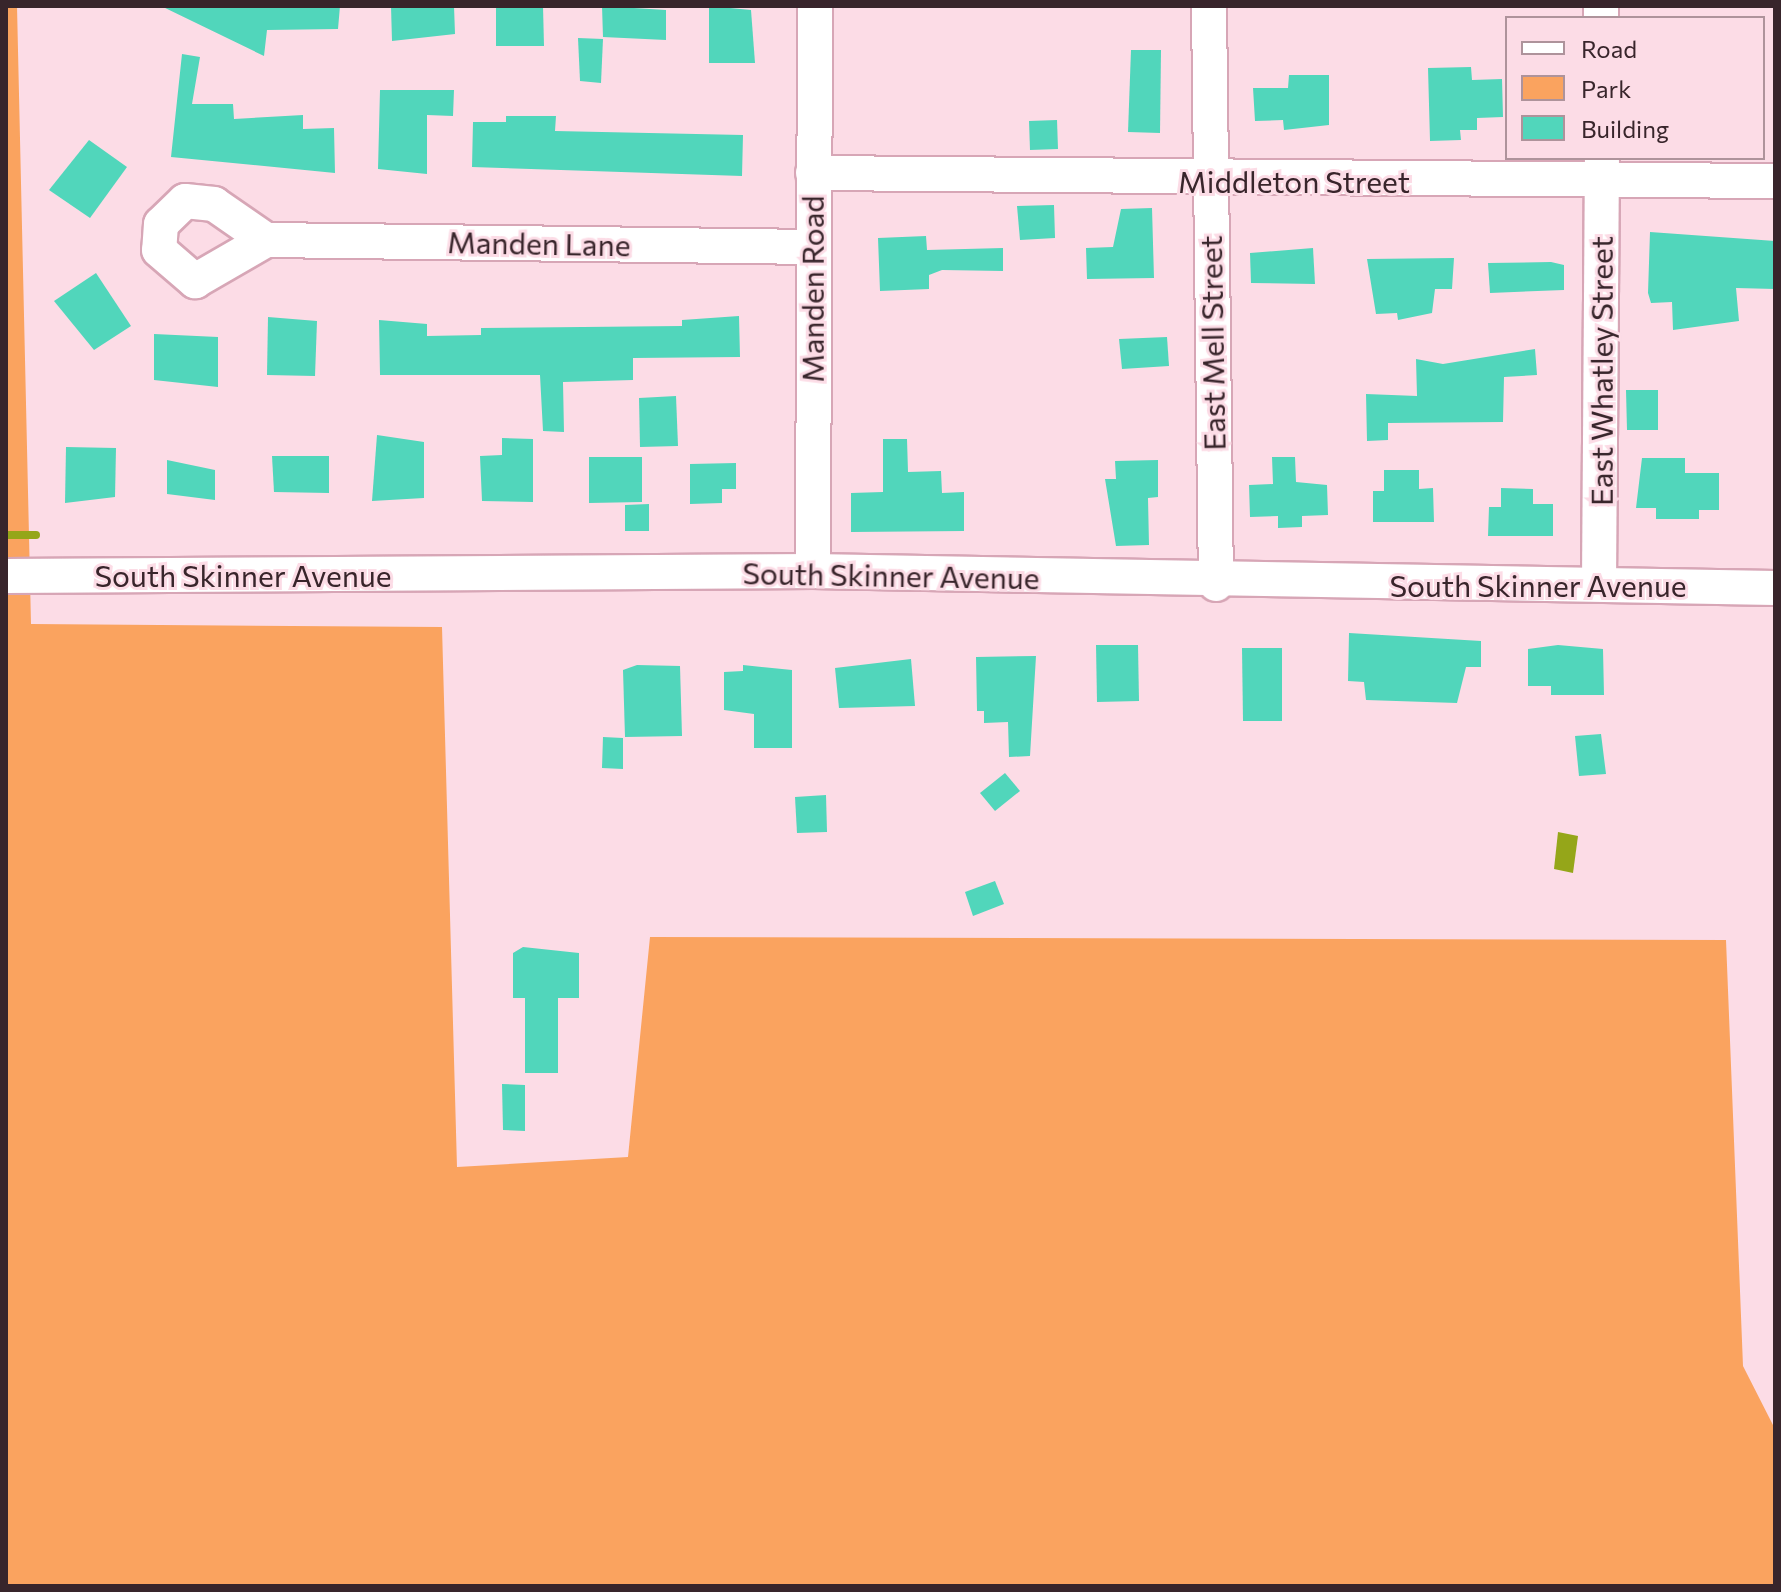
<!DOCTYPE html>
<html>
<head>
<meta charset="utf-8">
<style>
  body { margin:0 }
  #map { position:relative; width:1781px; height:1592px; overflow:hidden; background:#fcdce6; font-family:Commissioner,sans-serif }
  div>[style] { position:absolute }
  .green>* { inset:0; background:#faa35f }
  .water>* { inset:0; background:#95a619 }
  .stream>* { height:8px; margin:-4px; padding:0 4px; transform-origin:4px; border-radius:4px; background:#95a619 }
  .building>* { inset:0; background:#51d6bb }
  .roads { filter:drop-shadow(2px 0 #d7a6b6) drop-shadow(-2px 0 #d7a6b6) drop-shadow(0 2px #d7a6b6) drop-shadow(0 -2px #d7a6b6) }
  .minor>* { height:34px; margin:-17px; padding:0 17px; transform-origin:17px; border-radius:17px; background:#fff }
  span { translate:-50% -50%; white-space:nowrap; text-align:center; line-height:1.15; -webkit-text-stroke:6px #fcdce6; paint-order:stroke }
  .street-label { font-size:30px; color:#38252b }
  .frame { position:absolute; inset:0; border:8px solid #38252b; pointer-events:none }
  .legend { position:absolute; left:1505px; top:16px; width:260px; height:144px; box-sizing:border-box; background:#fcdce6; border:2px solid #ae939b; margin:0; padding:10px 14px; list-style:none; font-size:24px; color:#38252b }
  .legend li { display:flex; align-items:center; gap:16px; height:40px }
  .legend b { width:40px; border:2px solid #ae939b }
</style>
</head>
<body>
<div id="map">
  <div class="green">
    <div style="clip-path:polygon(6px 6px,17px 6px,31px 624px,442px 627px,457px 1167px,628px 1157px,650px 937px,1726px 940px,1743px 1366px,1775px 1429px,1775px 1586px,6px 1586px)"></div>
  </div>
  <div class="water">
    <div style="clip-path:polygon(1558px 832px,1578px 836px,1573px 873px,1554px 869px)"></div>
  </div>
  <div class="stream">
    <div style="left:6px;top:535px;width:30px"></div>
  </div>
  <div class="building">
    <div style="clip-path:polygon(161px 6px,340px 6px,338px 29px,267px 30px,264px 56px)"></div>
    <div style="clip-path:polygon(391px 6px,454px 6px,455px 34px,392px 41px)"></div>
    <div style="clip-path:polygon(496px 6px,543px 6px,544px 46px,496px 46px)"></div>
    <div style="clip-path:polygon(602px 6px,666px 10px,666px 40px,603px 37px)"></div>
    <div style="clip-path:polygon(709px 6px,751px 10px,755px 63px,709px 63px)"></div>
    <div style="clip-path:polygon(578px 38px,603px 39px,601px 83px,580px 81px)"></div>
    <div style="clip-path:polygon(1131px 50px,1161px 50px,1160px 133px,1128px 132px)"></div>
    <div style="clip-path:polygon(182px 54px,200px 57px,192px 104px,233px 104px,234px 119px,303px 115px,303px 129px,334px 128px,335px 173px,171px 157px)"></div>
    <div style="clip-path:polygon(1471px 67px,1472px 80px,1502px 79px,1503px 117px,1477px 118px,1477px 130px,1460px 130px,1461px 140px,1430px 141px,1428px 68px)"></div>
    <div style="clip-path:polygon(1289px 75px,1329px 75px,1329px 125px,1284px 130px,1283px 120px,1255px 121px,1253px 88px,1288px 88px)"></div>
    <div style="clip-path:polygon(380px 90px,454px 90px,453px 116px,427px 115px,427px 174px,378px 169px)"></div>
    <div style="clip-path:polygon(506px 116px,556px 116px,555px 131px,743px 135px,742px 176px,472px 167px,473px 122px,506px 122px)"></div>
    <div style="clip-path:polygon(1057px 120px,1058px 149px,1030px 150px,1029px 121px)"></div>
    <div style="clip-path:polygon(89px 140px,127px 167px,90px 218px,49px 190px)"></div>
    <div style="clip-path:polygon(1054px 205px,1055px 238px,1020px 240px,1017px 206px)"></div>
    <div style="clip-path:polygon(1152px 208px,1154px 278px,1087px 279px,1086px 248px,1113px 247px,1121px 209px)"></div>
    <div style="clip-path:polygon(1650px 232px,1775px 241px,1775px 289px,1736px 288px,1739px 321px,1673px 330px,1672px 302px,1651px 303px,1648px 293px)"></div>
    <div style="clip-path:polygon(926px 236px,927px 250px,1003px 248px,1003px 271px,942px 270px,929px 275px,929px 289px,880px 291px,878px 238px)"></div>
    <div style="clip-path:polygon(1313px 248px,1315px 284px,1251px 283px,1250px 253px)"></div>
    <div style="clip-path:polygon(1454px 258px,1452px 289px,1435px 289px,1432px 313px,1398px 320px,1397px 313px,1376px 314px,1367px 259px)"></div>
    <div style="clip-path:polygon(1551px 262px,1564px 265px,1564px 290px,1490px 293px,1488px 263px)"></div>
    <div style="clip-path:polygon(96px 273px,131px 326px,94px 350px,54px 301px)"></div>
    <div style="clip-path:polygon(739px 316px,740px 357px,633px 358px,633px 380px,563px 382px,564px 432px,543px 431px,540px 375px,380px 375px,379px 320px,427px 324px,427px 336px,481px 335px,481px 328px,682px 326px,682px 320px)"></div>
    <div style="clip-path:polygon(268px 317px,317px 321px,315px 376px,267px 375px)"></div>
    <div style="clip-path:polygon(154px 334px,218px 337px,218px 387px,154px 380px)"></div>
    <div style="clip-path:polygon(1167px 337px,1169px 366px,1122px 369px,1119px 339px)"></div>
    <div style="clip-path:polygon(1535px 349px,1537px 375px,1504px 377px,1503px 422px,1388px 423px,1388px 440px,1367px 441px,1366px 394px,1417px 396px,1416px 359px,1443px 364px)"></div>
    <div style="clip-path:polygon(1626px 390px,1658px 390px,1658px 430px,1627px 430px)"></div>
    <div style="clip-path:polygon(676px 396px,678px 446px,640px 447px,639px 398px)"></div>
    <div style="clip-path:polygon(377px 435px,424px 442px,424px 498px,372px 501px)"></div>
    <div style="clip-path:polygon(502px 438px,533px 439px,533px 502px,482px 501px,480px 456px,502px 455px)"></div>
    <div style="clip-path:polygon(883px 439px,907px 439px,908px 472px,941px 471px,942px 493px,964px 492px,964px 531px,851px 532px,851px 493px,883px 492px)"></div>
    <div style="clip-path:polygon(66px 447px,116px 448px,115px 497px,65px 503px)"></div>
    <div style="clip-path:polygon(272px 456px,329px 456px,329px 493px,274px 492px)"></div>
    <div style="clip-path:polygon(589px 457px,642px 457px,642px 502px,589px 503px)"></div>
    <div style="clip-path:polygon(1272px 457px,1295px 457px,1296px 482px,1327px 485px,1328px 515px,1302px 516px,1302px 527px,1278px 528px,1278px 516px,1250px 517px,1249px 485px,1273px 484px)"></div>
    <div style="clip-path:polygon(1642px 458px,1685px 458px,1685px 473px,1719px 473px,1719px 510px,1699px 510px,1699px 519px,1656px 519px,1656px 508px,1636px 508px)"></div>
    <div style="clip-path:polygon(167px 460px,215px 470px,215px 500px,167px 494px)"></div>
    <div style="clip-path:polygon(1158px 460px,1158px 497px,1148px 498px,1149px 545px,1116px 546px,1105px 479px,1116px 479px,1115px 461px)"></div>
    <div style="clip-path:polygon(736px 463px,736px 489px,722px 489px,722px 503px,690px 504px,690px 464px)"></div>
    <div style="clip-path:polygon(1384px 470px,1419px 470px,1419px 489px,1433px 488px,1434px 522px,1373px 522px,1373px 491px,1384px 491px)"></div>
    <div style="clip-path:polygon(1501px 488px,1533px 489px,1533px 504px,1553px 504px,1553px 536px,1488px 536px,1489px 507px,1501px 507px)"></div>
    <div style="clip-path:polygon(649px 504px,649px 531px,625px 531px,625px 505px)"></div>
    <div style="clip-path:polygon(1349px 633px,1481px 641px,1481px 667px,1466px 667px,1457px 703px,1366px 700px,1364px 682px,1348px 681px)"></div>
    <div style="clip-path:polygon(1096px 645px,1138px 645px,1139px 701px,1097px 702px)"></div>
    <div style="clip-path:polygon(1558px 645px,1603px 649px,1604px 695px,1551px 695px,1551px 686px,1528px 686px,1528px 649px)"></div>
    <div style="clip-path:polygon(1242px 648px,1282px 648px,1282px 721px,1243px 721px)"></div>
    <div style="clip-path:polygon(1036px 656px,1030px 756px,1009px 757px,1008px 722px,984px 723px,984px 711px,977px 711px,976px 657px)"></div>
    <div style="clip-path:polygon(911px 659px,915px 706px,839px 708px,835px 668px)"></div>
    <div style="clip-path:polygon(637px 665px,680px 666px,682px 736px,625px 737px,623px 670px)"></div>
    <div style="clip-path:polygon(743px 665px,792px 670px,792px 748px,754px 748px,754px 714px,724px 710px,724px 672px,743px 671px)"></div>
    <div style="clip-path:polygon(1601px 734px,1606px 774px,1579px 776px,1575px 736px)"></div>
    <div style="clip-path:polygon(603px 737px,623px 738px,623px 769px,602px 768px)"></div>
    <div style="clip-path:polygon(1005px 773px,1020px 791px,995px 811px,980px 793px)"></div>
    <div style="clip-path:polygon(826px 795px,827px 832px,797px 833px,795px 797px)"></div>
    <div style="clip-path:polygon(995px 881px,1004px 904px,973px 916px,965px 892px)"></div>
    <div style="clip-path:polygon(523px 947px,579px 953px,579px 998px,558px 998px,558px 1073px,525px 1073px,525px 998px,513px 998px,513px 953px)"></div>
    <div style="clip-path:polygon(502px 1084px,525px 1085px,525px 1131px,503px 1130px)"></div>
  </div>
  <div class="roads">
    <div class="minor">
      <div style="left:1209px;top:6px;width:578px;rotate:89.31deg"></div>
      <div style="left:1601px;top:6px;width:12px;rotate:90deg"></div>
      <div style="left:813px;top:173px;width:962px;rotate:0.48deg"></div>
      <div style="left:266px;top:240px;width:63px;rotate:-145.3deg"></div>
      <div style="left:214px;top:204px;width:29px;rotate:-174deg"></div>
      <div style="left:185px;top:201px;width:33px;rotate:136deg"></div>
      <div style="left:161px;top:224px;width:26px;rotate:94deg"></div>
      <div style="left:159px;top:250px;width:48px;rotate:40.7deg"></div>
      <div style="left:195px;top:281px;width:82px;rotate:-30deg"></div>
      <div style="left:266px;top:240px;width:546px;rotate:0.73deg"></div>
      <div style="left:813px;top:571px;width:565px;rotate:-89.8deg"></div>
      <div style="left:6px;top:576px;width:807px;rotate:-0.35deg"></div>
      <div style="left:813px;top:571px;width:962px;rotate:1.01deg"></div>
      <div style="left:1599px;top:584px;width:426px;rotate:-89.6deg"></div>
    </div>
  </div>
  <div class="street-label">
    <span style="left:1294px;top:181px">Middleton Street</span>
    <span style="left:539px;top:243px;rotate:1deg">Manden Lane</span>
    <span style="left:812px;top:289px;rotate:-90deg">Manden Road</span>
    <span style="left:1212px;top:343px;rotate:-91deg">East Mell Street</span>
    <span style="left:1601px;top:371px;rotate:-90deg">East Whatley Street</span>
    <span style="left:243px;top:575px">South Skinner Avenue</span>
    <span style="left:891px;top:575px;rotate:1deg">South Skinner Avenue</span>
    <span style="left:1538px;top:585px">South Skinner Avenue</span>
  </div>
  <div class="frame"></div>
  <ul class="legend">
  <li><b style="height:10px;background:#fff"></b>Road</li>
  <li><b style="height:22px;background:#faa35f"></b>Park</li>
  <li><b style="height:22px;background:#51d6bb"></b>Building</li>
  </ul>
</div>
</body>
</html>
